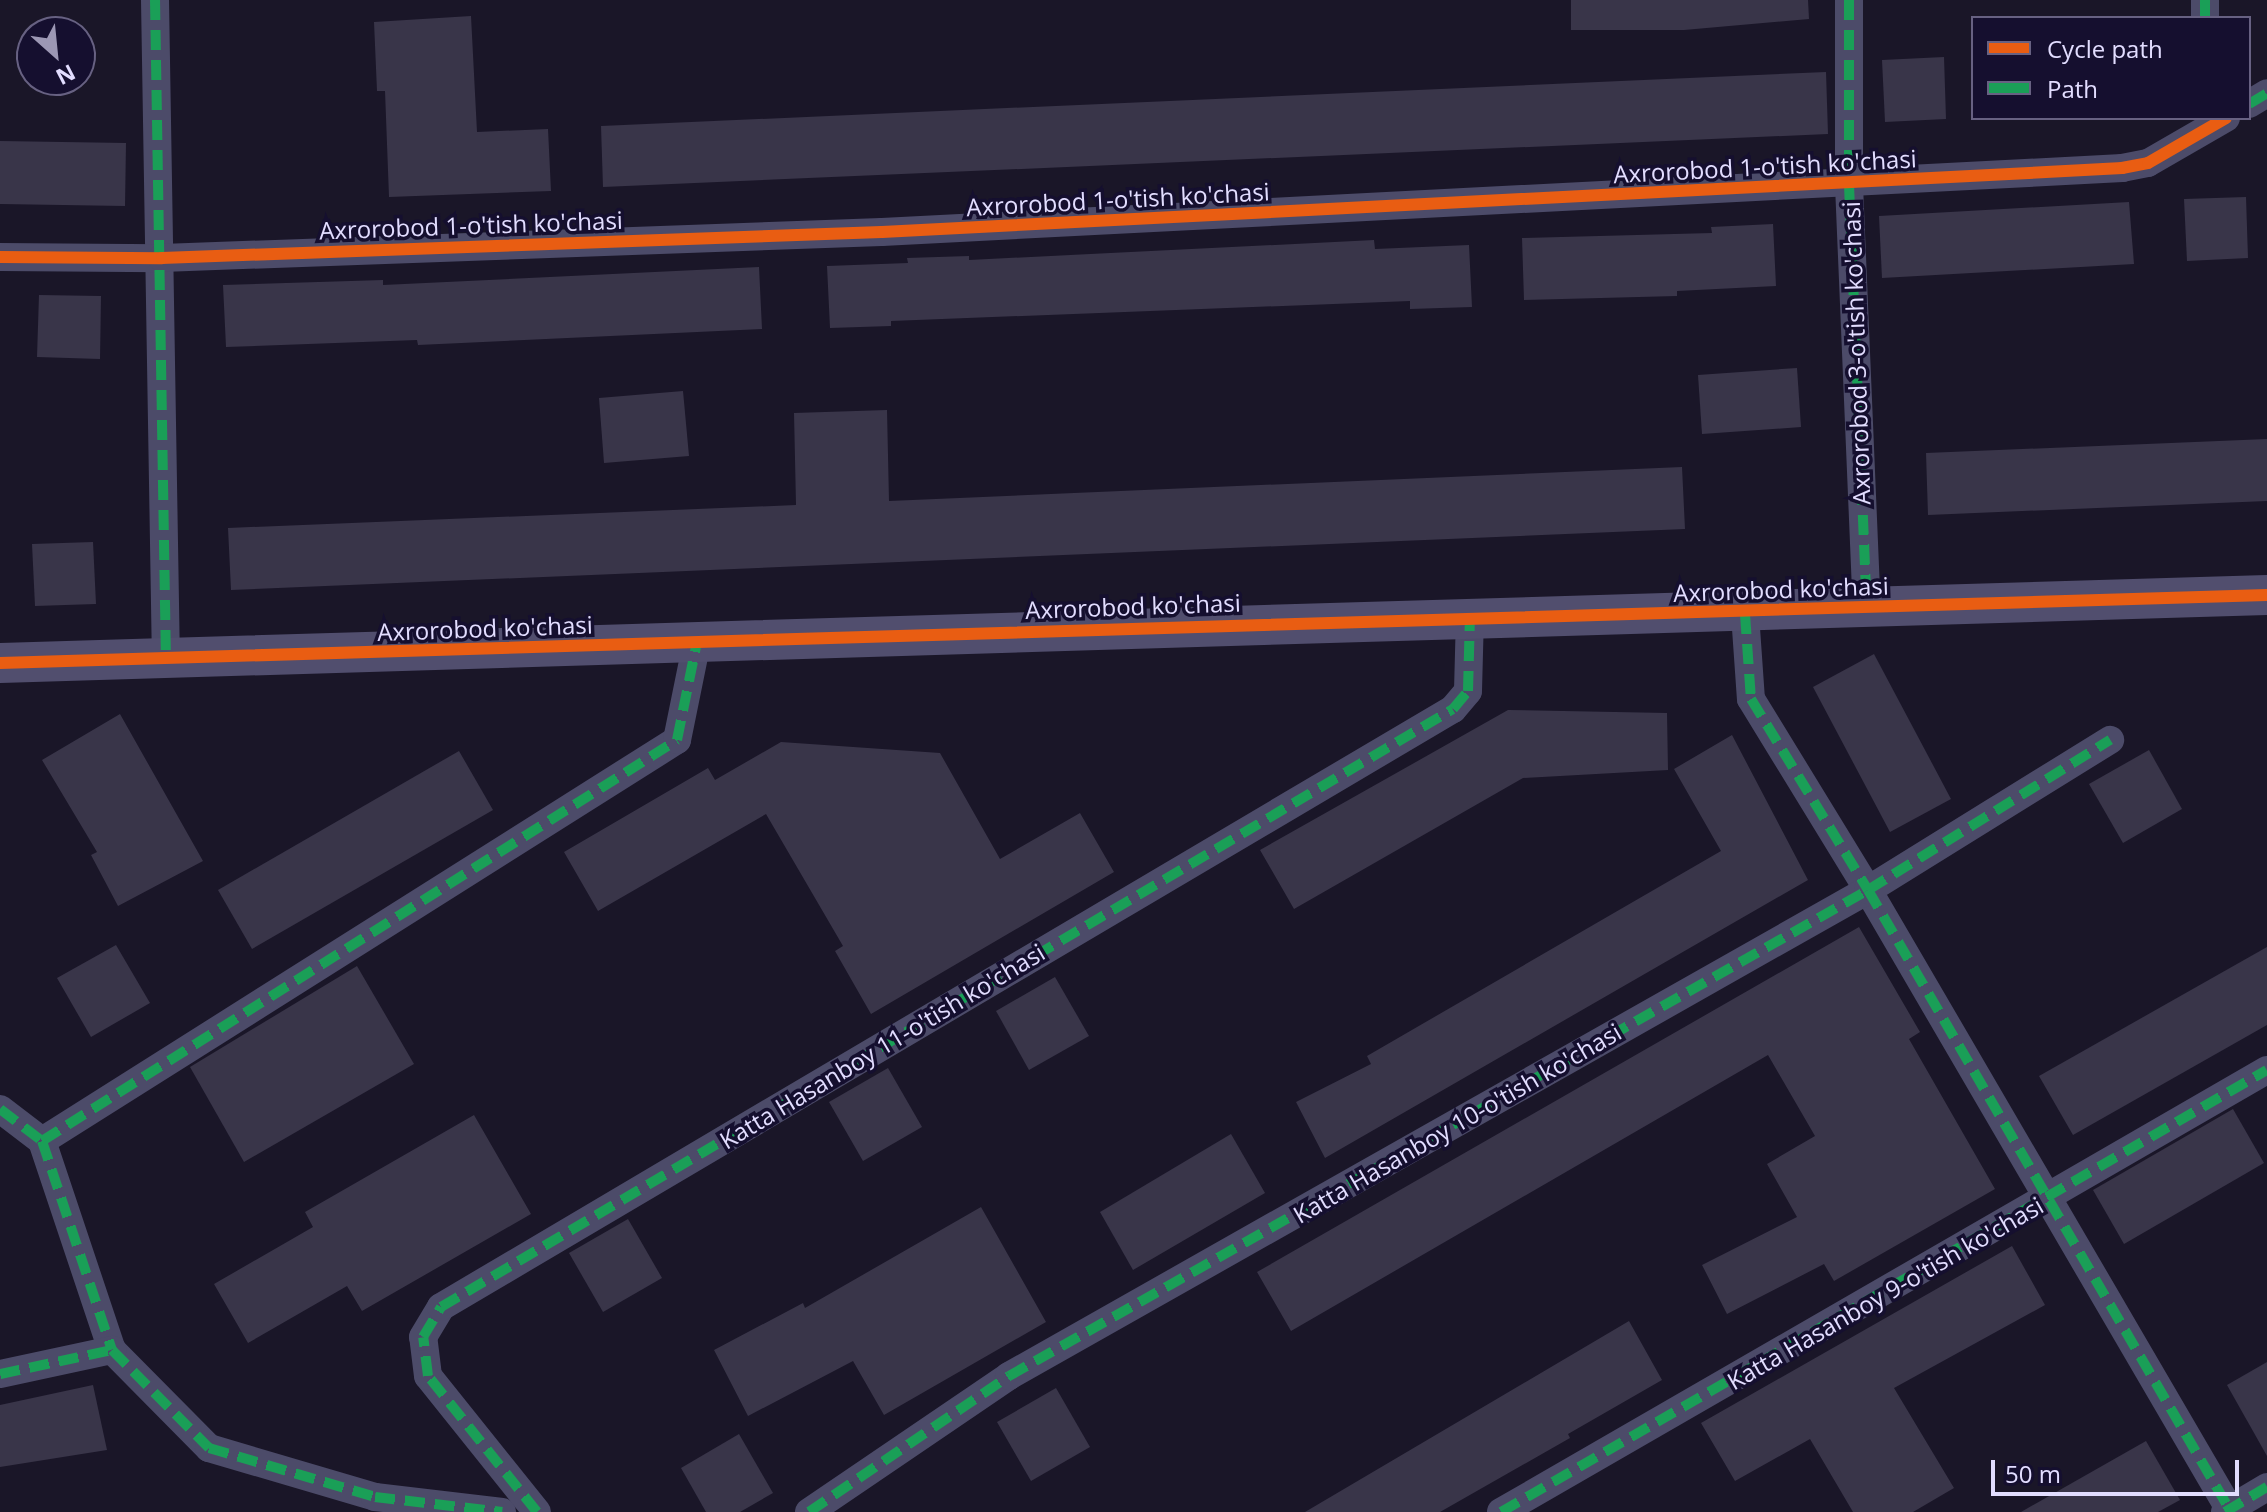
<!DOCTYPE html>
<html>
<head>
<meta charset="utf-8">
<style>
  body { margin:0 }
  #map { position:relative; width:2267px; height:1512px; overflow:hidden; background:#1a1628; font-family:"Open Sans",sans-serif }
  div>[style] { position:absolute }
  .building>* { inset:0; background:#393549 }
  .street>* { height:28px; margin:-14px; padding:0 14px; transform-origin:14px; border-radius:14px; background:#4c4b69 }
  .secondary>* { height:40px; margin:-20px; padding:0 20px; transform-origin:20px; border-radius:20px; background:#514e6e }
  .quiet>* { height:10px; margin-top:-5px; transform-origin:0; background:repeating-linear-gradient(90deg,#1a9f57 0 20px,transparent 0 30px) }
  .cycleway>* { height:12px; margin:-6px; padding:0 6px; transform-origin:6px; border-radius:6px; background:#e95d12 }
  span { translate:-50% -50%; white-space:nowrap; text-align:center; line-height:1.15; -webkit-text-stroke:7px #150f2f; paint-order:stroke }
  .street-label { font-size:24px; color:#e2ddff }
  .legend { position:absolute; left:1971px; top:16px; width:280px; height:104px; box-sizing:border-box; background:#150f2f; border:2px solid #676182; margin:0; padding:10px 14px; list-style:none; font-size:24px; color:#e2ddff }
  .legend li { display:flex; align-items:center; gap:16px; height:40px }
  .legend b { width:40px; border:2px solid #676182 }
  .north { position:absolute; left:16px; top:16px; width:80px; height:80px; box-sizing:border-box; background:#150f2f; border:2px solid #676182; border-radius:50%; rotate:153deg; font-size:22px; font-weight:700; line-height:32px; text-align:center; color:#e2ddff }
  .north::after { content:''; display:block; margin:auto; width:28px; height:36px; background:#9c97b4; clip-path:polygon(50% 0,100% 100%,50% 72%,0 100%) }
  .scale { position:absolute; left:1991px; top:1460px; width:248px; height:36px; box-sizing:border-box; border:4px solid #e2ddff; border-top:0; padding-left:10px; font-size:24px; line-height:28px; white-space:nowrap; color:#e2ddff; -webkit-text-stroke:6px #150f2f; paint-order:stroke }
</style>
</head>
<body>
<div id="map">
  <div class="building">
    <div style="clip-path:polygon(1571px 0,1808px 0,1809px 19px,1684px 30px,1571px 30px)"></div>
    <div style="clip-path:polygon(471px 16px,477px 132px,548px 129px,551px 191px,389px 197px,385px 91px,377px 91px,374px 22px)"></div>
    <div style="clip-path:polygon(1944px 57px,1946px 119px,1885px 122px,1882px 60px)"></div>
    <div style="clip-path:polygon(1826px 72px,1828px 134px,603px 187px,601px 126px)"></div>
    <div style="clip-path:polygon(0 141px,126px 143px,125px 206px,0 204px)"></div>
    <div style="clip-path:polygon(2246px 197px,2248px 258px,2187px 261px,2184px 199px)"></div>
    <div style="clip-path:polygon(2129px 202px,2134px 264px,1882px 278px,1879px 216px)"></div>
    <div style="clip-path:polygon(1773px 224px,1776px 286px,1677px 291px,1677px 296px,1524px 300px,1522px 238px,1712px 233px,1711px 227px)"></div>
    <div style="clip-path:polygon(1374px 240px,1375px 249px,1469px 245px,1472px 307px,1410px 309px,1410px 301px,891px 321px,891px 326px,830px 328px,827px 266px,908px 263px,907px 258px,969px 256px,969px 260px)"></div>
    <div style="clip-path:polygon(759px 267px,762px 329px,418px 345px,417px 340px,226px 347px,223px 285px,383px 280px,383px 285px)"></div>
    <div style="clip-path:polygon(39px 295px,101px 296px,100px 359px,37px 357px)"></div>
    <div style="clip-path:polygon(1797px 368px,1801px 427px,1702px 434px,1698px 375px)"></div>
    <div style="clip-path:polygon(683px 391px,689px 456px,604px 463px,599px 398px)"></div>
    <div style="clip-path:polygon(887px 410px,889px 501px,1682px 467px,1685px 529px,231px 590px,228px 528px,796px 505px,794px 413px)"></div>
    <div style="clip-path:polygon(2267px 439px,2267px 501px,1928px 515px,1926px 453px)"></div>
    <div style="clip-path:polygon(93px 542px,96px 604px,35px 606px,32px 544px)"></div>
    <div style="clip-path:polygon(1874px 654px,1951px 799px,1890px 832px,1813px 687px)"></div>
    <div style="clip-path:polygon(1508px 710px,1667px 713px,1668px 770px,1523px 778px,1294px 909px,1260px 850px)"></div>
    <div style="clip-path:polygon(120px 714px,203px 861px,118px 906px,91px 855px,97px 852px,42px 760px)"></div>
    <div style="clip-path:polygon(1732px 735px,1808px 880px,1325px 1158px,1296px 1102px,1371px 1064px,1367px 1056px,1721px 851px,1674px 769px)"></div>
    <div style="clip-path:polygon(781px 742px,940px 753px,1000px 859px,1080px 813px,1114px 872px,871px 1014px,835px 951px,843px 946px,766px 814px,598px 911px,564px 852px,708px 768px,715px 780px)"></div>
    <div style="clip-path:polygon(2149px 750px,2182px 809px,2123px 843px,2089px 784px)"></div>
    <div style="clip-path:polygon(459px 751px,493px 810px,252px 949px,218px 890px)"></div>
    <div style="clip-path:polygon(1859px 927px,1920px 1032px,1909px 1039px,1995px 1189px,1834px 1281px,1824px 1264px,1727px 1314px,1702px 1265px,1797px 1217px,1767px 1164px,1815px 1136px,1768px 1055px,1291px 1331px,1257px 1272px)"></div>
    <div style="clip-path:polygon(116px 945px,150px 1003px,91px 1037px,57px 978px)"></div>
    <div style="clip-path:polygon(2267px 947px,2267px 1025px,2073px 1135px,2039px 1076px)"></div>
    <div style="clip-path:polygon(357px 966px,414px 1064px,244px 1162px,190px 1067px)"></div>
    <div style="clip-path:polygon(1055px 977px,1089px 1036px,1029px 1070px,996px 1011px)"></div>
    <div style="clip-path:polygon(888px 1068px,922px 1127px,863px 1161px,829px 1102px)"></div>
    <div style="clip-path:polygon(2233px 1109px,2264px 1163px,2124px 1244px,2093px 1190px)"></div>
    <div style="clip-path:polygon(474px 1115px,531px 1214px,362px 1311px,347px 1286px,248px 1343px,214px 1284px,313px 1227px,305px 1212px)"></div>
    <div style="clip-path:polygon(1231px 1134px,1265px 1193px,1133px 1270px,1100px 1212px)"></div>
    <div style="clip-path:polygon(981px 1207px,1046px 1322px,884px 1415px,853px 1361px,748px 1416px,714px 1350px,803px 1303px,805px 1308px)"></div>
    <div style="clip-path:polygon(628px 1219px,662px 1278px,603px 1312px,569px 1253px)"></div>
    <div style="clip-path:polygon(2012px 1246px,2045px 1305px,1894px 1388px,1954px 1488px,1913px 1512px,1853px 1512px,1810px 1439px,1735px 1481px,1701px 1423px)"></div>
    <div style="clip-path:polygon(1629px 1321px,1662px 1380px,1568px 1434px,1570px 1438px,1440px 1512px,1305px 1512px)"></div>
    <div style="clip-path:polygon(2267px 1362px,2267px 1456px,2227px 1385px)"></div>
    <div style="clip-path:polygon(93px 1385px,107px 1450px,0 1467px,0 1405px)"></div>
    <div style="clip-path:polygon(1056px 1388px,1090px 1447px,1031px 1481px,997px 1422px)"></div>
    <div style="clip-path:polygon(739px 1434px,773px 1493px,740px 1512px,706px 1512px,681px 1468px)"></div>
    <div style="clip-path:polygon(2146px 1441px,2180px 1500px,2158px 1512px,2021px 1512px)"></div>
  </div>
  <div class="street">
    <div style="left:155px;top:0;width:662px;rotate:89.05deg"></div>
    <div style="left:1849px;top:0;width:185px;rotate:90deg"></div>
    <div style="left:1849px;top:185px;width:425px;rotate:87.6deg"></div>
    <div style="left:2205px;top:0;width:18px;rotate:90deg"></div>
    <div style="left:2249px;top:104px;width:21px;rotate:-31deg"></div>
    <div style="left:0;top:257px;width:162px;rotate:0.4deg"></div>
    <div style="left:162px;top:258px;width:720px;rotate:-2.07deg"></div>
    <div style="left:882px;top:232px;width:1242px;rotate:-2.95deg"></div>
    <div style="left:2122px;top:168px;width:26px;rotate:-11deg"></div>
    <div style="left:2148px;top:163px;width:90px;rotate:-30deg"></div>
    <div style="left:1745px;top:614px;width:85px;rotate:86deg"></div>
    <div style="left:1751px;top:699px;width:224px;rotate:58.5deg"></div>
    <div style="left:1868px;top:890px;width:720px;rotate:59.73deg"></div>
    <div style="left:0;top:1109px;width:53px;rotate:37.3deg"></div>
    <div style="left:42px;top:1141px;width:220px;rotate:71.5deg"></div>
    <div style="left:112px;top:1350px;width:138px;rotate:45.3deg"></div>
    <div style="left:209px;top:1448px;width:173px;rotate:16.4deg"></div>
    <div style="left:375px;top:1497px;width:128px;rotate:6.7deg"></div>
    <div style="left:42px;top:1141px;width:751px;rotate:-32.27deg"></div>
    <div style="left:677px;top:740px;width:100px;rotate:-78.5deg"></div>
    <div style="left:0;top:1374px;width:115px;rotate:-12.1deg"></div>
    <div style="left:537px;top:1512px;width:174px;rotate:-128.7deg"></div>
    <div style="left:428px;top:1376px;width:39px;rotate:-97deg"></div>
    <div style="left:423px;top:1337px;width:35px;rotate:-59deg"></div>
    <div style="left:441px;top:1307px;width:1175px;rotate:-30.58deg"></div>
    <div style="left:1453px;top:709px;width:23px;rotate:-50deg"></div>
    <div style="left:1468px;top:691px;width:75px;rotate:-88.5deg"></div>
    <div style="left:809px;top:1512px;width:242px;rotate:-34.2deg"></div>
    <div style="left:1009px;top:1376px;width:987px;rotate:-29.5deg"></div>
    <div style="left:1868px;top:890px;width:285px;rotate:-31.8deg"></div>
    <div style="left:1501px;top:1512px;width:884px;rotate:-29.99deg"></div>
    <div style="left:2225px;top:1512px;width:49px;rotate:-30.8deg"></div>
  </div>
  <div class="secondary">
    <div style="left:0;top:663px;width:2268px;rotate:-1.72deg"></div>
  </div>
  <div class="quiet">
    <div style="left:155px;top:0;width:662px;rotate:89.05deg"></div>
    <div style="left:1849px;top:0;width:185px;rotate:90deg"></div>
    <div style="left:1849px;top:185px;width:425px;rotate:87.6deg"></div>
    <div style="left:2205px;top:0;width:18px;rotate:90deg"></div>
    <div style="left:2249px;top:104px;width:21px;rotate:-31deg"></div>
    <div style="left:1745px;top:614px;width:85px;rotate:86deg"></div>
    <div style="left:1751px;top:699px;width:224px;rotate:58.5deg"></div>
    <div style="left:1868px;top:890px;width:720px;rotate:59.73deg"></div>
    <div style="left:0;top:1109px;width:53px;rotate:37.3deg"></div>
    <div style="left:42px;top:1141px;width:220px;rotate:71.5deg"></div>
    <div style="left:112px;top:1350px;width:138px;rotate:45.3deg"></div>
    <div style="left:209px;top:1448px;width:173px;rotate:16.4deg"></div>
    <div style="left:375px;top:1497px;width:128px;rotate:6.7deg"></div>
    <div style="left:42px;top:1141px;width:751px;rotate:-32.27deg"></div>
    <div style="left:677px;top:740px;width:100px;rotate:-78.5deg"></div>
    <div style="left:0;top:1374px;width:115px;rotate:-12.1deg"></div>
    <div style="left:537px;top:1512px;width:174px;rotate:-128.7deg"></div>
    <div style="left:428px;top:1376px;width:39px;rotate:-97deg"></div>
    <div style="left:423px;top:1337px;width:35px;rotate:-59deg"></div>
    <div style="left:441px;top:1307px;width:1175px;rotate:-30.58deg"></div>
    <div style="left:1453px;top:709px;width:23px;rotate:-50deg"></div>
    <div style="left:1468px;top:691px;width:75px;rotate:-88.5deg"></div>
    <div style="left:809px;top:1512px;width:242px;rotate:-34.2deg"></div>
    <div style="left:1009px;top:1376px;width:987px;rotate:-29.5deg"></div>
    <div style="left:1868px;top:890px;width:285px;rotate:-31.8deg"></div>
    <div style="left:1501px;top:1512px;width:884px;rotate:-29.99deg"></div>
    <div style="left:2225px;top:1512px;width:49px;rotate:-30.8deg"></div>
  </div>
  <div class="cycleway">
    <div style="left:0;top:257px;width:162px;rotate:0.4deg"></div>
    <div style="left:162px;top:258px;width:720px;rotate:-2.07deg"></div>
    <div style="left:882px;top:232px;width:1242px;rotate:-2.95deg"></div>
    <div style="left:2122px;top:168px;width:26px;rotate:-11deg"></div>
    <div style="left:2148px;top:163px;width:90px;rotate:-30deg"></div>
    <div style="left:0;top:663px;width:2268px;rotate:-1.72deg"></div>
  </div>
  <div class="street-label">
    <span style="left:1765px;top:166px;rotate:-3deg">Axrorobod 1-o'tish ko'chasi</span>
    <span style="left:1118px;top:199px;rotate:-3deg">Axrorobod 1-o'tish ko'chasi</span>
    <span style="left:471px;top:225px;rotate:-2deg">Axrorobod 1-o'tish ko'chasi</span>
    <span style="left:1856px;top:353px;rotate:-92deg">Axrorobod 3-o'tish ko'chasi</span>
    <span style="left:1781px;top:589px;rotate:-2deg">Axrorobod ko'chasi</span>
    <span style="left:1133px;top:606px;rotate:-2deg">Axrorobod ko'chasi</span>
    <span style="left:485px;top:628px;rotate:-2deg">Axrorobod ko'chasi</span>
    <span style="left:882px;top:1046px;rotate:-31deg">Katta Hasanboy 11-o'tish ko'chasi</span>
    <span style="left:1457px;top:1123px;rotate:-30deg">Katta Hasanboy 10-o'tish ko'chasi</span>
    <span style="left:1885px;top:1293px;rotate:-30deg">Katta Hasanboy 9-o'tish ko'chasi</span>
  </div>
  <ul class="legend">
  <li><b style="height:10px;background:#e95d12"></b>Cycle path</li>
  <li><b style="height:10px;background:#1a9f57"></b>Path</li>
  </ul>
  <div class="north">N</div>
  <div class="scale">50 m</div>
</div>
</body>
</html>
